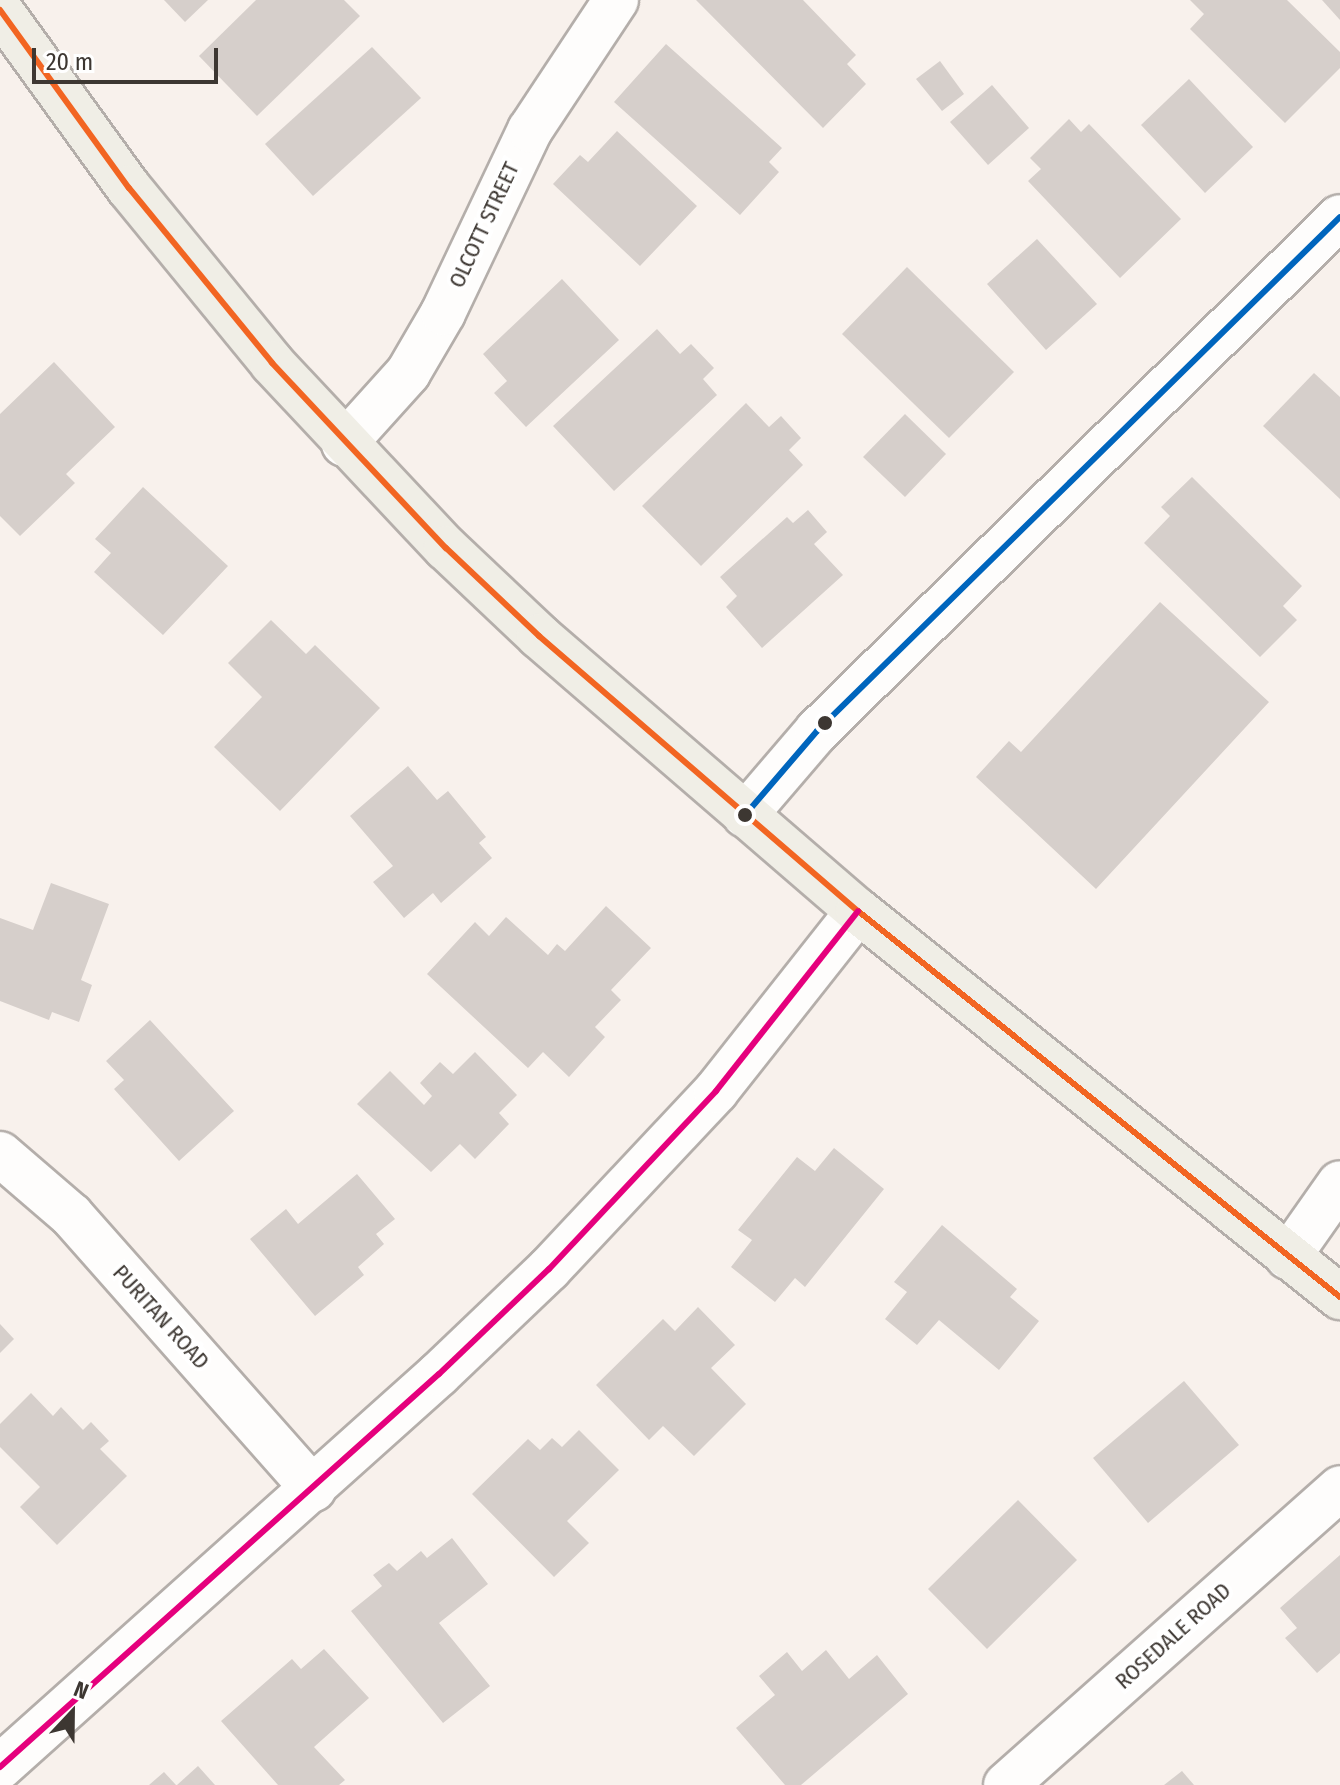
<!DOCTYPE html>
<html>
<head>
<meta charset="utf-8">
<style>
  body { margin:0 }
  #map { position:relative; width:1340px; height:1785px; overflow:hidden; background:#f8f1ec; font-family:"Fira Sans Condensed",sans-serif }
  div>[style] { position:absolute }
  .building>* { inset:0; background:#d6cfcb }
  .roads { filter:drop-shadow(2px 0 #b4aeaa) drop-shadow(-2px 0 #b4aeaa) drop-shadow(0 2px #b4aeaa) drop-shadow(0 -2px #b4aeaa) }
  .minor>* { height:44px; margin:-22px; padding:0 22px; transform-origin:22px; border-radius:22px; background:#fefdfc }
  .primary>* { height:44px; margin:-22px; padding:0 22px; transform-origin:22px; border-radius:22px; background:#f0eee6 }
  .bus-1>* { height:6px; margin:-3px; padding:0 3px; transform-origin:3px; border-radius:3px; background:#f26522 }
  .bus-2>* { height:6px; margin:-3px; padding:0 3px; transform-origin:3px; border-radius:3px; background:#0065bd }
  .bus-3>* { height:6px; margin:-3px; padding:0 3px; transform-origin:3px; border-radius:3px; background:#e5007d }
  .dots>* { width:22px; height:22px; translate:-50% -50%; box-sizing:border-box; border:4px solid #fff; border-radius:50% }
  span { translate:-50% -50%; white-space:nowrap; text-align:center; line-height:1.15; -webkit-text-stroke:8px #fff; paint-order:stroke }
  .street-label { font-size:22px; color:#3d3732 }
  .north { position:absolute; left:32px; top:1673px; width:80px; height:80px; -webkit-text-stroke:6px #fff; paint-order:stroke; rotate:22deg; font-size:22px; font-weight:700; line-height:32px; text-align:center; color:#3d3732 }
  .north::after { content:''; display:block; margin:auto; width:28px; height:36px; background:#3d3732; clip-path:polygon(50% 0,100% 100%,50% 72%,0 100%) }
  .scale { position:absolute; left:32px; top:48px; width:186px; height:36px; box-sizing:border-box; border:4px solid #3d3732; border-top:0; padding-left:10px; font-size:24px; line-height:28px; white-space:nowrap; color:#3d3732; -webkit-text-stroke:6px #fff; paint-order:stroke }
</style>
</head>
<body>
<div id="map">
  <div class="building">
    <div style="clip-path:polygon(164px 0,208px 0,185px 22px)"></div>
    <div style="clip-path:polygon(256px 0,344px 0,360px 16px,257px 116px,199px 56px)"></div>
    <div style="clip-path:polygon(696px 0,803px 0,856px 55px,847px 64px,866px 84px,823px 128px)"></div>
    <div style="clip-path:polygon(1190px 0,1287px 0,1340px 52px,1340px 68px,1285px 123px,1190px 29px,1204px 14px)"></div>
    <div style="clip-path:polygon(1322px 0,1340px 0,1340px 20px)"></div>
    <div style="clip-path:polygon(666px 44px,782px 148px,769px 162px,779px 172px,740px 215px,614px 102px)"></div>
    <div style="clip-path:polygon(372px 47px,421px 98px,313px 196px,265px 144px)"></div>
    <div style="clip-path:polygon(940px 61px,964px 94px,942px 111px,916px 79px)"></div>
    <div style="clip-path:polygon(1189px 79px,1253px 147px,1205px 193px,1141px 125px)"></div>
    <div style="clip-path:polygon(992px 85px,1029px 128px,988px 165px,950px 122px)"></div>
    <div style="clip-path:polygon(1069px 119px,1081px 132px,1089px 124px,1181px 219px,1120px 278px,1028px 181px,1041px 169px,1030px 158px)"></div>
    <div style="clip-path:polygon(617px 131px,697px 206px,640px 266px,553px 184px,580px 155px,588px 162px)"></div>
    <div style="clip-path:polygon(1037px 239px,1097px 304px,1046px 350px,987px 284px)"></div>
    <div style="clip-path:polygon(907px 267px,1014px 372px,949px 438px,842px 334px)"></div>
    <div style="clip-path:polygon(562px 279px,619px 340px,526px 427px,494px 393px,507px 381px,483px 354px)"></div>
    <div style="clip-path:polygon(657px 329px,680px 354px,691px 344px,714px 368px,703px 379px,717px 395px,614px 491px,553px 426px)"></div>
    <div style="clip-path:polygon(54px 362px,115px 427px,66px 474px,75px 483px,20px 536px,0 516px,0 414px)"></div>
    <div style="clip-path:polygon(1314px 373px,1340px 397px,1340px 499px,1263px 426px)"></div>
    <div style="clip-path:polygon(746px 403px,769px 427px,781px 416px,801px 438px,789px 450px,803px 465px,701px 566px,642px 506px)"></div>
    <div style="clip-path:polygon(905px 414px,946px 454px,905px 497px,863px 457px)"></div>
    <div style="clip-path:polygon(1192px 477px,1302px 586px,1283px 606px,1297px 620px,1260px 657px,1144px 543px,1170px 516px,1161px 507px)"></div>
    <div style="clip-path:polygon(143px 487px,228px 566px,163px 635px,94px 572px,111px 553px,95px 539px)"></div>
    <div style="clip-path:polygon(808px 510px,827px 532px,814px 544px,843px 575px,762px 648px,726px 607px,737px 596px,720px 577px,787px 517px,793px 523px)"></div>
    <div style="clip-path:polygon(1160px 602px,1269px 702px,1096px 889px,976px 777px,1009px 741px,1021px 752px)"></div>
    <div style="clip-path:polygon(271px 620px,306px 654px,315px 645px,380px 708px,280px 811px,214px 747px,262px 697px,228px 663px)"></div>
    <div style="clip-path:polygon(408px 766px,437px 800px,448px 791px,486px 837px,479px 843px,492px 858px,441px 903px,433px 893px,404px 918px,373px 882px,393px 866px,350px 816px)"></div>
    <div style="clip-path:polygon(51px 883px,109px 904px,81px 980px,92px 985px,79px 1022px,52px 1012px,49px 1020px,0 1001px,0 918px,33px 930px)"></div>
    <div style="clip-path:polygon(606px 906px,651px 948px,611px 990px,621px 1000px,595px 1027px,605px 1037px,569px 1077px,543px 1052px,528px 1068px,427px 974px,475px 922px,489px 936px,506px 917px,548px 955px,557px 944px,565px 951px)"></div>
    <div style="clip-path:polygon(150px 1020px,234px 1111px,179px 1161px,114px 1089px,124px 1080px,106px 1061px)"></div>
    <div style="clip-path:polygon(475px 1052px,517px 1095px,499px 1113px,509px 1124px,475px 1159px,460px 1144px,431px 1172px,357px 1104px,390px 1071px,424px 1105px,432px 1096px,420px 1083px,440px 1062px,453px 1074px)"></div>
    <div style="clip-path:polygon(834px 1148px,884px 1189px,805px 1287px,795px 1278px,775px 1302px,731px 1267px,752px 1240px,738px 1230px,797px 1157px,815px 1171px)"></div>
    <div style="clip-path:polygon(357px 1174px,395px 1219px,376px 1234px,384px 1244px,358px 1267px,364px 1275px,315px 1316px,250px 1239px,286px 1209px,298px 1224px)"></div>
    <div style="clip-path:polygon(942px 1225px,1017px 1289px,1010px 1297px,1039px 1321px,999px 1370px,939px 1320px,917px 1345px,885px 1319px,907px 1292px,894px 1282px)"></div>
    <div style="clip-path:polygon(698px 1307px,735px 1345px,711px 1368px,746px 1404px,694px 1456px,663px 1426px,649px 1440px,596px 1385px,663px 1319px,675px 1331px)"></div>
    <div style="clip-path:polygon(0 1324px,14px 1339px,0 1353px)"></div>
    <div style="clip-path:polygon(1184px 1381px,1239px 1445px,1148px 1523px,1093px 1458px)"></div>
    <div style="clip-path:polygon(31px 1393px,53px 1416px,61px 1407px,83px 1430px,91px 1422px,109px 1441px,100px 1449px,127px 1476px,57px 1545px,20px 1507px,40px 1487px,0 1447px,0 1424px)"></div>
    <div style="clip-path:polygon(579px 1430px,619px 1470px,567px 1521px,589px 1543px,554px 1577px,472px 1494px,528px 1439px,540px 1450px,552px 1438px,562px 1447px)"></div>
    <div style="clip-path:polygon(1018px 1500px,1077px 1560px,987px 1649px,928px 1589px)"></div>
    <div style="clip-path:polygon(452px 1538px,488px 1584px,439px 1623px,490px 1686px,443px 1723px,351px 1611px,382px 1586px,373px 1575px,389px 1563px,397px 1571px,421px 1551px,427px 1558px)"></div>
    <div style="clip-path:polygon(1340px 1555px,1340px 1653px,1317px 1673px,1285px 1638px,1297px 1628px,1280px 1608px)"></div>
    <div style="clip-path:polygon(324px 1649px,369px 1698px,314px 1747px,345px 1780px,339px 1785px,278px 1785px,221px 1721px,292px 1659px,301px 1669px)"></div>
    <div style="clip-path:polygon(826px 1650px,849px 1679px,877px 1655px,908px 1694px,801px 1785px,785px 1785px,736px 1728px,775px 1695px,759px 1676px,787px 1652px,802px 1671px)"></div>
    <div style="clip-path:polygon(198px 1766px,215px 1785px,177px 1785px)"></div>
    <div style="clip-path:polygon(1182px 1771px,1194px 1785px,1164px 1785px)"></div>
    <div style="clip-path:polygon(164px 1772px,176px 1785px,149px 1785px)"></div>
  </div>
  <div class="roads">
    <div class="minor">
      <div style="left:344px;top:444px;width:96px;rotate:-48deg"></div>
      <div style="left:408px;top:373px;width:69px;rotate:-59.7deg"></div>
      <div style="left:443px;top:313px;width:203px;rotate:-64.6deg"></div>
      <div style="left:530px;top:130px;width:156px;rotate:-56.5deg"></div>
      <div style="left:745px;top:815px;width:111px;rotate:-49.4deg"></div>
      <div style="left:817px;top:731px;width:733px;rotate:-44.5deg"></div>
      <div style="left:0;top:1154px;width:94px;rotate:40.7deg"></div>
      <div style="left:71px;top:1215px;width:366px;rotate:48.5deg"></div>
      <div style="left:1288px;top:1257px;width:90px;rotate:-54.9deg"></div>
      <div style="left:0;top:1767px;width:589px;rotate:-41.84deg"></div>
      <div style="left:439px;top:1374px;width:152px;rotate:-43.7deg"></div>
      <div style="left:549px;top:1269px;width:244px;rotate:-46.8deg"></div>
      <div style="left:716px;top:1091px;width:229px;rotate:-51.7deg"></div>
      <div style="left:1006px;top:1785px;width:447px;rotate:-41.6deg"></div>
    </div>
    <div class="primary">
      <div style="left:0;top:10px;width:220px;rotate:54.1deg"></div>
      <div style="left:129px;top:188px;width:226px;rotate:50.7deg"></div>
      <div style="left:272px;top:363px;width:254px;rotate:46.8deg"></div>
      <div style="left:446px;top:548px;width:128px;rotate:43.4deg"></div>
      <div style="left:539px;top:636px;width:421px;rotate:40.8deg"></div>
      <div style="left:858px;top:911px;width:618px;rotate:38.69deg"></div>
    </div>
  </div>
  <div class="bus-1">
    <div style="left:0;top:10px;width:220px;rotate:54.1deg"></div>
    <div style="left:129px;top:188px;width:226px;rotate:50.7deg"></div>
    <div style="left:272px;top:363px;width:254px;rotate:46.8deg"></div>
    <div style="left:446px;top:548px;width:128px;rotate:43.4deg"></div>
    <div style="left:539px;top:636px;width:421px;rotate:40.8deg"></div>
    <div style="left:858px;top:911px;width:618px;rotate:38.69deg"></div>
  </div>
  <div class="bus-2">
    <div style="left:745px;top:815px;width:111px;rotate:-49.4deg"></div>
    <div style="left:817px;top:731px;width:733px;rotate:-44.5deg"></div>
  </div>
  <div class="bus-3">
    <div style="left:0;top:1767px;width:589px;rotate:-41.84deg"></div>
    <div style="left:439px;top:1374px;width:152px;rotate:-43.7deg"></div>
    <div style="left:549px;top:1269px;width:244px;rotate:-46.8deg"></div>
    <div style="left:716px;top:1091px;width:229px;rotate:-51.7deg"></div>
  </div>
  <div class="dots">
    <div style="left:825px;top:723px;background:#3d3732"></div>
    <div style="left:745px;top:815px;background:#3d3732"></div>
  </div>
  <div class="street-label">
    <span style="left:484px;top:225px;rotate:-65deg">OLCOTT STREET</span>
    <span style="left:161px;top:1317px;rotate:48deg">PURITAN ROAD</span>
    <span style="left:1173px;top:1636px;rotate:-42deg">ROSEDALE ROAD</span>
  </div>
  <div class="north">N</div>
  <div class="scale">20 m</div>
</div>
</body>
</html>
